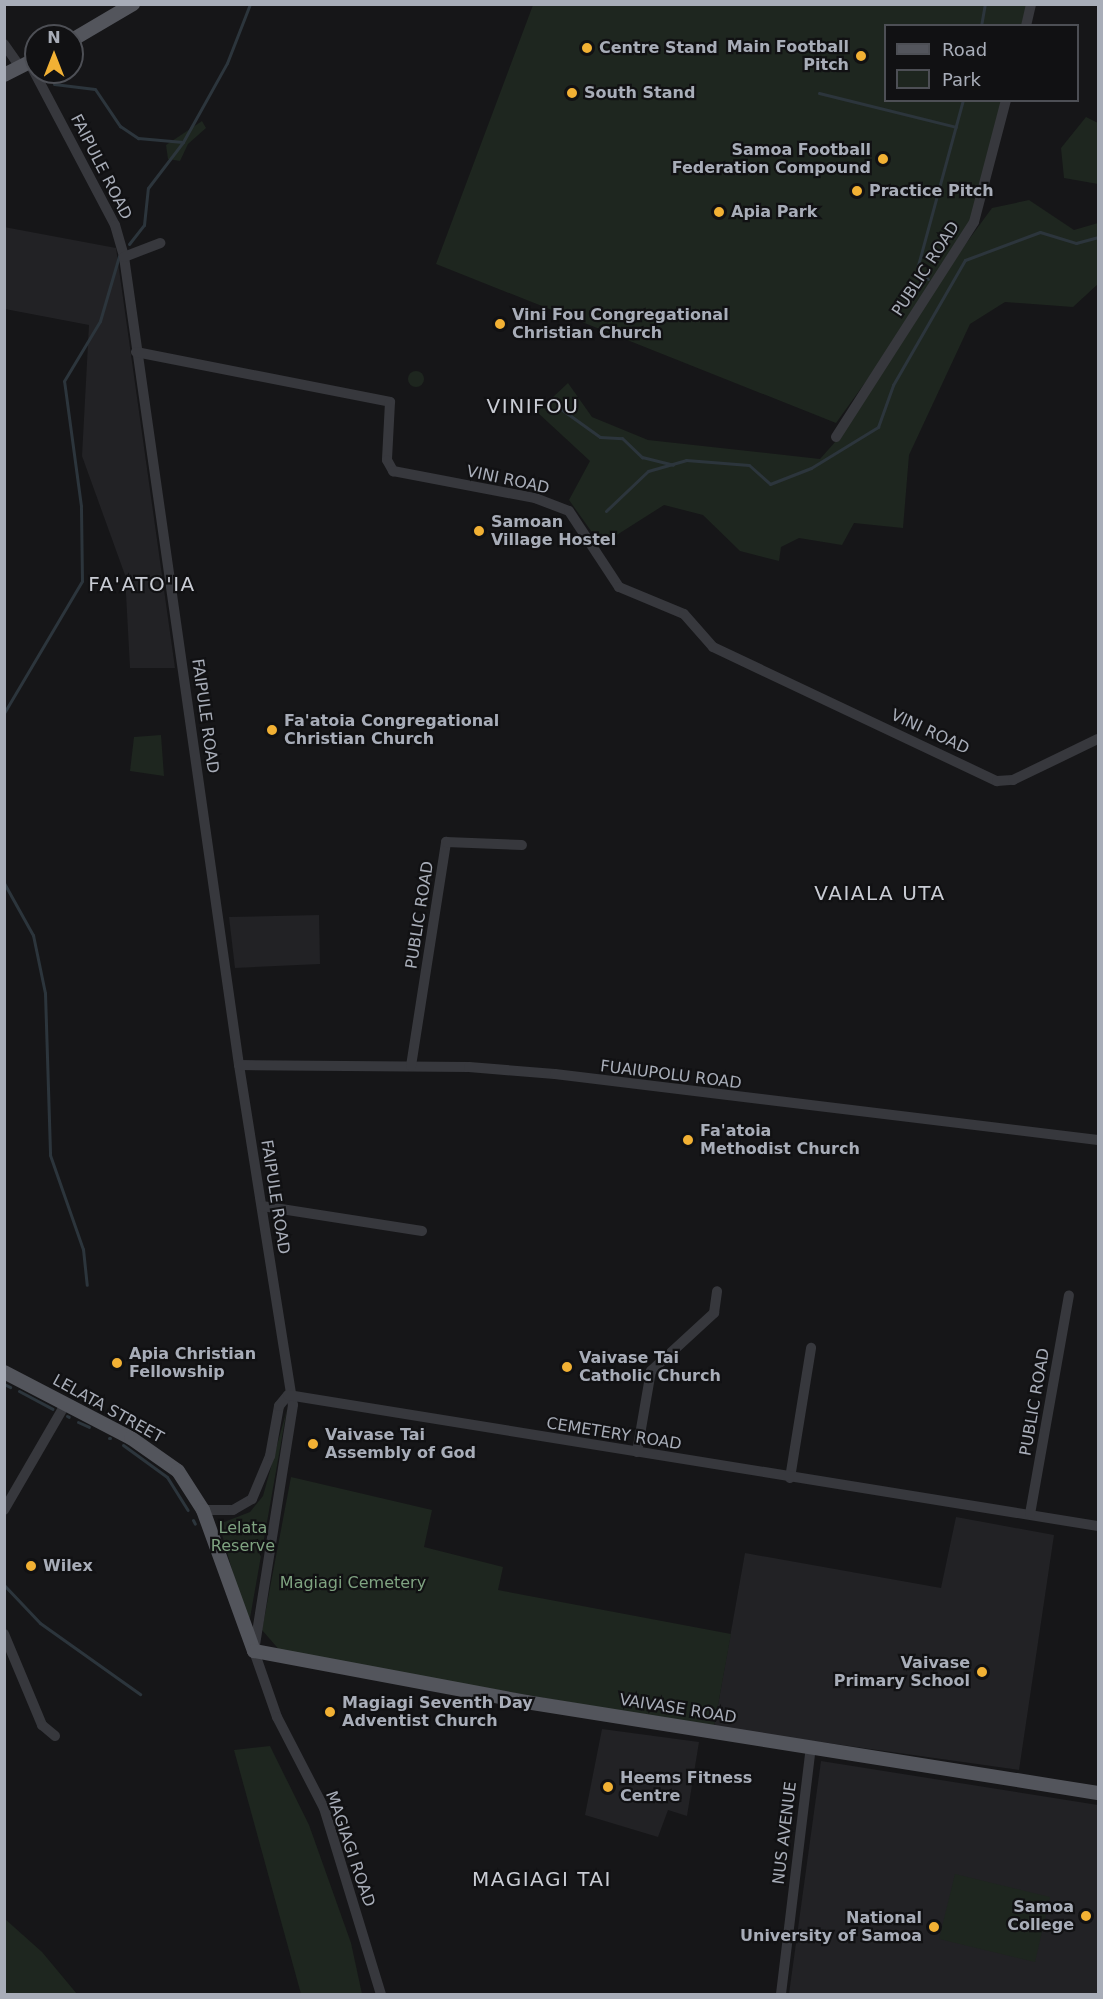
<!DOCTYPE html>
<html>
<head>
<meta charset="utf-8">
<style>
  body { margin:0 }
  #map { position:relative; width:1103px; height:1999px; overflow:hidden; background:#161618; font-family:"DejaVu Sans",sans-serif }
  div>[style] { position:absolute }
  .built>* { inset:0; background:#222225 }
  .green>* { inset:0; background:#1e261f }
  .round { border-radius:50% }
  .stream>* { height:3px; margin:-1.5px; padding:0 1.5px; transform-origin:1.5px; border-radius:1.5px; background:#2c353c }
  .minor>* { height:10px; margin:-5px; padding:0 5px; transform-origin:5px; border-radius:5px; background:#37383d }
  .major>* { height:14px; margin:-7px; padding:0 7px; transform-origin:7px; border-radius:7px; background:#53555c }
  .dots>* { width:16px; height:16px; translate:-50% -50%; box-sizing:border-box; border:3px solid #111113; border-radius:50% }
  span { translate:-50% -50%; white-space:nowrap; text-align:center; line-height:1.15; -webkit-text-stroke:4.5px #111113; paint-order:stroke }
  .poi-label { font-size:16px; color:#a8adb8; font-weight:700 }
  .right { translate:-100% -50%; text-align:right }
  .left { translate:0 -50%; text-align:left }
  .street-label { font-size:16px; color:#a8adb8 }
  .park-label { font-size:16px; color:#7fa381 }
  .quarter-label { font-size:20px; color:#c9ccd4; letter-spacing:1.5px }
  .frame { position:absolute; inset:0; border:6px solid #a8adb8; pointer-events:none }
  .legend { position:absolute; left:884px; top:24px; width:195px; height:78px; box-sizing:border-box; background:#111113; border:2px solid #4d4f55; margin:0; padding:8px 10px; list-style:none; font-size:18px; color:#a8adb8 }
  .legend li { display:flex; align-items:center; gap:12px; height:30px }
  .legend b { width:30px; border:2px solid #4d4f55 }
  .north { position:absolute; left:24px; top:24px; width:60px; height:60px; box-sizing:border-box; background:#111113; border:2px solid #4d4f55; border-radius:50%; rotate:0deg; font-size:16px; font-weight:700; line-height:24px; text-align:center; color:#a8adb8 }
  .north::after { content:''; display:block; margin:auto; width:21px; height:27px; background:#f2b134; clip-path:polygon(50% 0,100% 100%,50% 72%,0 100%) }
</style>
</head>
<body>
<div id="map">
  <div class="built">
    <div style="clip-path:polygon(4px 227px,116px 248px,175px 668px,130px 668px,125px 575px,82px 456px,89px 325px,5px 309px)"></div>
    <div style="clip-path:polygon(319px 915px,320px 964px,235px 968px,229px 917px)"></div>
    <div style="clip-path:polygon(956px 1517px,1054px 1535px,1019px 1770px,714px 1727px,745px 1553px,941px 1588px)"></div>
    <div style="clip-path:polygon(602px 1729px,699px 1742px,687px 1816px,668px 1810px,658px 1837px,585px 1815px)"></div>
    <div style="clip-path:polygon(821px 1761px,1098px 1805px,1098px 1994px,789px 1994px)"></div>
  </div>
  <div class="green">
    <div style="clip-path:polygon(533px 5px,1031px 5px,1026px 25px,886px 26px,886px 100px,1008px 101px,978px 222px,945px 272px,992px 208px,1029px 200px,1074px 230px,1098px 223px,1098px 284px,1073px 307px,1005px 302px,970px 324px,909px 455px,903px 528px,854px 523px,842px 545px,799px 538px,781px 547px,779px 561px,740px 551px,703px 515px,664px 505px,601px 545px,569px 500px,590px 461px,537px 412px,568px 383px,592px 417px,648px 440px,820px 459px,844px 432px,903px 330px,836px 423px,436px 264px)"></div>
    <div style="clip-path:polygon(1086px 117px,1098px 123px,1098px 184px,1064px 178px,1061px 148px)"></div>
    <div style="clip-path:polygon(202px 121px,206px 128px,188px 144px,180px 161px,168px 159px,166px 145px)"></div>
    <div class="round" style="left:408px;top:371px;width:16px;height:16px"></div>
    <div style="clip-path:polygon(161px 735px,164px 776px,130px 771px,134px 737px)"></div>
    <div style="clip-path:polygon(287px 1409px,250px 1618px,246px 1619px,219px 1524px,250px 1512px,263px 1496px)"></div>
    <div style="clip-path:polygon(291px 1477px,432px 1510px,424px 1547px,503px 1567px,498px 1590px,731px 1634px,714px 1727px,282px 1653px,262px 1630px)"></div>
    <div style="clip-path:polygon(270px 1746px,309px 1825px,351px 1943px,362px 1994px,301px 1994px,234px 1750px)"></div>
    <div style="clip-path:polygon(955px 1874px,1050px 1897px,1035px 1962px,939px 1939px)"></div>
    <div style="clip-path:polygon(5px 1919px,42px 1952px,77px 1994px,5px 1994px)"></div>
  </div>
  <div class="stream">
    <div style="left:981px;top:26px;width:22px;rotate:-80deg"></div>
    <div style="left:54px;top:84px;width:41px;rotate:7deg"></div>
    <div style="left:95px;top:89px;width:45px;rotate:56deg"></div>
    <div style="left:120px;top:126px;width:22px;rotate:34deg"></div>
    <div style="left:138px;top:138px;width:45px;rotate:5.1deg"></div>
    <div style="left:183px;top:142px;width:90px;rotate:-60.9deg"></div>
    <div style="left:227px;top:63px;width:63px;rotate:-68.7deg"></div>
    <div style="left:819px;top:93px;width:141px;rotate:13.9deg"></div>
    <div style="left:129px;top:244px;width:24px;rotate:-52deg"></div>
    <div style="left:144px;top:225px;width:37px;rotate:-84deg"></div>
    <div style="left:148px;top:188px;width:58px;rotate:-52.7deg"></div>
    <div style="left:928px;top:279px;width:15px;rotate:-138deg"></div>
    <div style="left:917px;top:269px;width:175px;rotate:-74.8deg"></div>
    <div style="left:561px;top:409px;width:48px;rotate:35.7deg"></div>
    <div style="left:600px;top:437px;width:22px;rotate:3deg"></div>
    <div style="left:622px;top:438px;width:28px;rotate:44deg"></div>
    <div style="left:642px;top:457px;width:32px;rotate:14deg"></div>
    <div style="left:606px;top:511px;width:58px;rotate:-43.6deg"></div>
    <div style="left:648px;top:471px;width:40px;rotate:-16deg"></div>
    <div style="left:686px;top:460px;width:63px;rotate:4.5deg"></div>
    <div style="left:749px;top:465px;width:28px;rotate:42deg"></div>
    <div style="left:770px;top:484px;width:44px;rotate:-21.3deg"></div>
    <div style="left:811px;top:468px;width:79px;rotate:-31.5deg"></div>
    <div style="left:878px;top:427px;width:45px;rotate:-70.3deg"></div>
    <div style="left:893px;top:385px;width:144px;rotate:-60.1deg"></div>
    <div style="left:965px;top:260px;width:80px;rotate:-20.5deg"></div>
    <div style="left:1040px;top:232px;width:38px;rotate:17deg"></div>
    <div style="left:1076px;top:243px;width:23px;rotate:-15deg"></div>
    <div style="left:4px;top:713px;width:153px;rotate:-59.4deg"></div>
    <div style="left:82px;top:581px;width:75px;rotate:-90.8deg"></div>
    <div style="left:81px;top:506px;width:126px;rotate:-97.7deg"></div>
    <div style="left:64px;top:381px;width:70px;rotate:-59deg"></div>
    <div style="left:100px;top:321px;width:68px;rotate:-73.7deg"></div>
    <div style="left:4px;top:883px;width:60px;rotate:60.9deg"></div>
    <div style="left:33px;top:935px;width:59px;rotate:78.3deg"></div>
    <div style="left:45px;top:993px;width:162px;rotate:88.2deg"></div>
    <div style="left:50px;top:1155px;width:100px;rotate:70.7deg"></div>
    <div style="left:83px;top:1249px;width:36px;rotate:84deg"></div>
    <div style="left:4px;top:1384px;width:7px;rotate:27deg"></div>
    <div style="left:19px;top:1391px;width:38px;rotate:28deg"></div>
    <div style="left:67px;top:1416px;width:2px;rotate:27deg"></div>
    <div style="left:78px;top:1422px;width:12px;rotate:24deg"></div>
    <div style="left:109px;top:1438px;width:1px"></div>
    <div style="left:123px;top:1445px;width:54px;rotate:36deg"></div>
    <div style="left:167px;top:1477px;width:39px;rotate:58deg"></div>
    <div style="left:193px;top:1520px;width:4px;rotate:63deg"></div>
    <div style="left:4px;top:1585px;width:52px;rotate:46.5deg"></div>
    <div style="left:40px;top:1623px;width:123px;rotate:35.4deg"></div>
  </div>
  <div class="minor">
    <div style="left:1026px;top:26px;width:23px;rotate:-77deg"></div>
    <div style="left:4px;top:44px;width:28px;rotate:55deg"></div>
    <div style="left:29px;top:62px;width:184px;rotate:62.2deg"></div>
    <div style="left:115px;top:225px;width:33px;rotate:74deg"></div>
    <div style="left:124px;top:257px;width:816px;rotate:81.9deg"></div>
    <div style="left:239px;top:1065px;width:344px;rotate:81deg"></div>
    <div style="left:293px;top:1405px;width:249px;rotate:99deg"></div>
    <div style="left:254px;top:1651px;width:70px;rotate:70.8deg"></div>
    <div style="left:277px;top:1717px;width:102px;rotate:62.7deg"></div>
    <div style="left:324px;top:1808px;width:195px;rotate:73deg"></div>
    <div style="left:124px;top:257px;width:39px;rotate:-21deg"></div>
    <div style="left:136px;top:352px;width:259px;rotate:11.1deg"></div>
    <div style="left:390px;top:402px;width:58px;rotate:93deg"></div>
    <div style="left:387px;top:460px;width:13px;rotate:61deg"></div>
    <div style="left:393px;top:471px;width:145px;rotate:10.8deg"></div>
    <div style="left:535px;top:498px;width:36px;rotate:21deg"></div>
    <div style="left:569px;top:511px;width:91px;rotate:56.7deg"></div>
    <div style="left:619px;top:587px;width:70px;rotate:22.6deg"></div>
    <div style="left:684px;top:614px;width:44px;rotate:48.7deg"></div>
    <div style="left:713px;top:647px;width:314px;rotate:25.3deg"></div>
    <div style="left:997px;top:781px;width:16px;rotate:-4deg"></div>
    <div style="left:1013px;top:780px;width:94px;rotate:-25.8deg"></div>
    <div style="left:836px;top:437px;width:255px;rotate:-57.3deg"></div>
    <div style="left:974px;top:222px;width:126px;rotate:-75.3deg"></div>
    <div style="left:239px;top:1065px;width:230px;rotate:0.5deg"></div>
    <div style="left:469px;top:1067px;width:86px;rotate:4.7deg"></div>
    <div style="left:555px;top:1074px;width:547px;rotate:6.93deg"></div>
    <div style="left:411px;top:1066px;width:227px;rotate:-81.1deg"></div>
    <div style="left:446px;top:842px;width:76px;rotate:2.3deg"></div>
    <div style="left:262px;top:1206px;width:162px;rotate:8.9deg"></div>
    <div style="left:637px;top:1452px;width:82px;rotate:-80.2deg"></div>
    <div style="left:651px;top:1371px;width:86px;rotate:-42.6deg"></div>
    <div style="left:714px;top:1313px;width:22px;rotate:-82deg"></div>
    <div style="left:790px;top:1478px;width:132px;rotate:-80.8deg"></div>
    <div style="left:4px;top:1510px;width:124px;rotate:-59.9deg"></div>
    <div style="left:203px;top:1510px;width:30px"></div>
    <div style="left:233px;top:1510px;width:22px;rotate:-30deg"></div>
    <div style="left:252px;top:1499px;width:47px;rotate:-67.3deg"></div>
    <div style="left:270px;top:1456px;width:51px;rotate:-79.8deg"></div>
    <div style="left:279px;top:1406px;width:14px;rotate:-51deg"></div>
    <div style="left:288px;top:1395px;width:821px;rotate:9.19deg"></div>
    <div style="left:1030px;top:1514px;width:222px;rotate:-79.9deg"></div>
    <div style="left:4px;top:1634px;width:99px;rotate:67.3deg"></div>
    <div style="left:42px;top:1725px;width:17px;rotate:40deg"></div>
    <div style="left:781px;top:1994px;width:250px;rotate:-83.1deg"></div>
  </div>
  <div class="major">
    <div style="left:72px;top:40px;width:71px;rotate:-30.5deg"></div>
    <div style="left:4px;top:75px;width:36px;rotate:-27deg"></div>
    <div style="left:4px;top:1372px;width:143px;rotate:27.5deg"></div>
    <div style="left:131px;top:1438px;width:57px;rotate:35.1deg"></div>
    <div style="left:178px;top:1471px;width:46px;rotate:57.3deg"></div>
    <div style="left:203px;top:1510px;width:150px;rotate:70.1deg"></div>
    <div style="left:254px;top:1651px;width:277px;rotate:10.6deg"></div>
    <div style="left:526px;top:1702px;width:579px;rotate:9.04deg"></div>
  </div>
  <div class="dots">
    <div style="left:587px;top:48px;background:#f2b134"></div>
    <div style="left:861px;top:56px;background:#f2b134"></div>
    <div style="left:572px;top:93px;background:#f2b134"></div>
    <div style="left:883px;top:159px;background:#f2b134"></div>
    <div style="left:857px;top:191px;background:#f2b134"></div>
    <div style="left:719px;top:212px;background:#f2b134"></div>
    <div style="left:500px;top:324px;background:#f2b134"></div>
    <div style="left:479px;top:531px;background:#f2b134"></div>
    <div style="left:272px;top:730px;background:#f2b134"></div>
    <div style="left:688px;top:1140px;background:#f2b134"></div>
    <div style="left:117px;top:1363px;background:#f2b134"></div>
    <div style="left:567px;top:1367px;background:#f2b134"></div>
    <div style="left:313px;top:1444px;background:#f2b134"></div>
    <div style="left:31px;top:1566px;background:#f2b134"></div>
    <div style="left:982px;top:1672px;background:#f2b134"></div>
    <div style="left:330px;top:1712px;background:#f2b134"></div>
    <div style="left:608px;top:1787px;background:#f2b134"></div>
    <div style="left:1086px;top:1916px;background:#f2b134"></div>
    <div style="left:934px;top:1927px;background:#f2b134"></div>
  </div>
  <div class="poi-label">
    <span class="right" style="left:849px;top:56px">Main Football<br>Pitch</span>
    <span class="left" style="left:599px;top:48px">Centre Stand</span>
    <span class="left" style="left:584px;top:93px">South Stand</span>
    <span class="right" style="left:871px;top:159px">Samoa Football<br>Federation Compound</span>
    <span class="left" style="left:869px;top:191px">Practice Pitch</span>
    <span class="left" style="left:731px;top:212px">Apia Park</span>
    <span class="left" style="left:512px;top:324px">Vini Fou Congregational<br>Christian Church</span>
    <span class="left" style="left:491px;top:531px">Samoan<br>Village Hostel</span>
    <span class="left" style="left:284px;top:730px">Fa'atoia Congregational<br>Christian Church</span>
    <span class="left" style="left:700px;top:1140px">Fa'atoia<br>Methodist Church</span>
    <span class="left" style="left:129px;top:1363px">Apia Christian<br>Fellowship</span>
    <span class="left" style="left:579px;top:1367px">Vaivase Tai<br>Catholic Church</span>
    <span class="left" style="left:325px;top:1444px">Vaivase Tai<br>Assembly of God</span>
    <span class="left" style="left:43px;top:1566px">Wilex</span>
    <span class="right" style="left:970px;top:1672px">Vaivase<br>Primary School</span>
    <span class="left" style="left:342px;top:1712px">Magiagi Seventh Day<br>Adventist Church</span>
    <span class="left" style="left:620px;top:1787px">Heems Fitness<br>Centre</span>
    <span class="right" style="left:1074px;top:1916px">Samoa<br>College</span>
    <span class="right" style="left:922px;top:1927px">National<br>University of Samoa</span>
  </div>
  <div class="street-label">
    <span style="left:101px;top:167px;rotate:63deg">FAIPULE ROAD</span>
    <span style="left:926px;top:269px;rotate:-57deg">PUBLIC ROAD</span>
    <span style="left:508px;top:480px;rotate:12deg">VINI ROAD</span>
    <span style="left:205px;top:716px;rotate:82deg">FAIPULE ROAD</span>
    <span style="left:930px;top:732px;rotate:25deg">VINI ROAD</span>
    <span style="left:420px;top:915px;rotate:-81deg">PUBLIC ROAD</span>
    <span style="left:671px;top:1075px;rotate:7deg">FUAIUPOLU ROAD</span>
    <span style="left:275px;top:1197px;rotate:81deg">FAIPULE ROAD</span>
    <span style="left:1035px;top:1402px;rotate:-80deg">PUBLIC ROAD</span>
    <span style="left:108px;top:1409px;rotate:29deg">LELATA STREET</span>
    <span style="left:614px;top:1434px;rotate:9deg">CEMETERY ROAD</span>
    <span style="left:678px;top:1709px;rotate:9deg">VAIVASE ROAD</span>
    <span style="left:785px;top:1833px;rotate:-83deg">NUS AVENUE</span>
    <span style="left:350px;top:1849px;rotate:71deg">MAGIAGI ROAD</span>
  </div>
  <div class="park-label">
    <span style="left:243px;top:1537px">Lelata<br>Reserve</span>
    <span style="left:353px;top:1583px">Magiagi Cemetery</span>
  </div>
  <div class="quarter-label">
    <span style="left:533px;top:406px">VINIFOU</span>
    <span style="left:142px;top:584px">FA'ATO'IA</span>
    <span style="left:880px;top:893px">VAIALA UTA</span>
    <span style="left:542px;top:1879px">MAGIAGI TAI</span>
  </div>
  <div class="frame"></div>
  <ul class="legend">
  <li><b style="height:8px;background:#53555c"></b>Road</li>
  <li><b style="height:16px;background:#1e261f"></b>Park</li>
  </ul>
  <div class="north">N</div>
</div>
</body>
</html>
